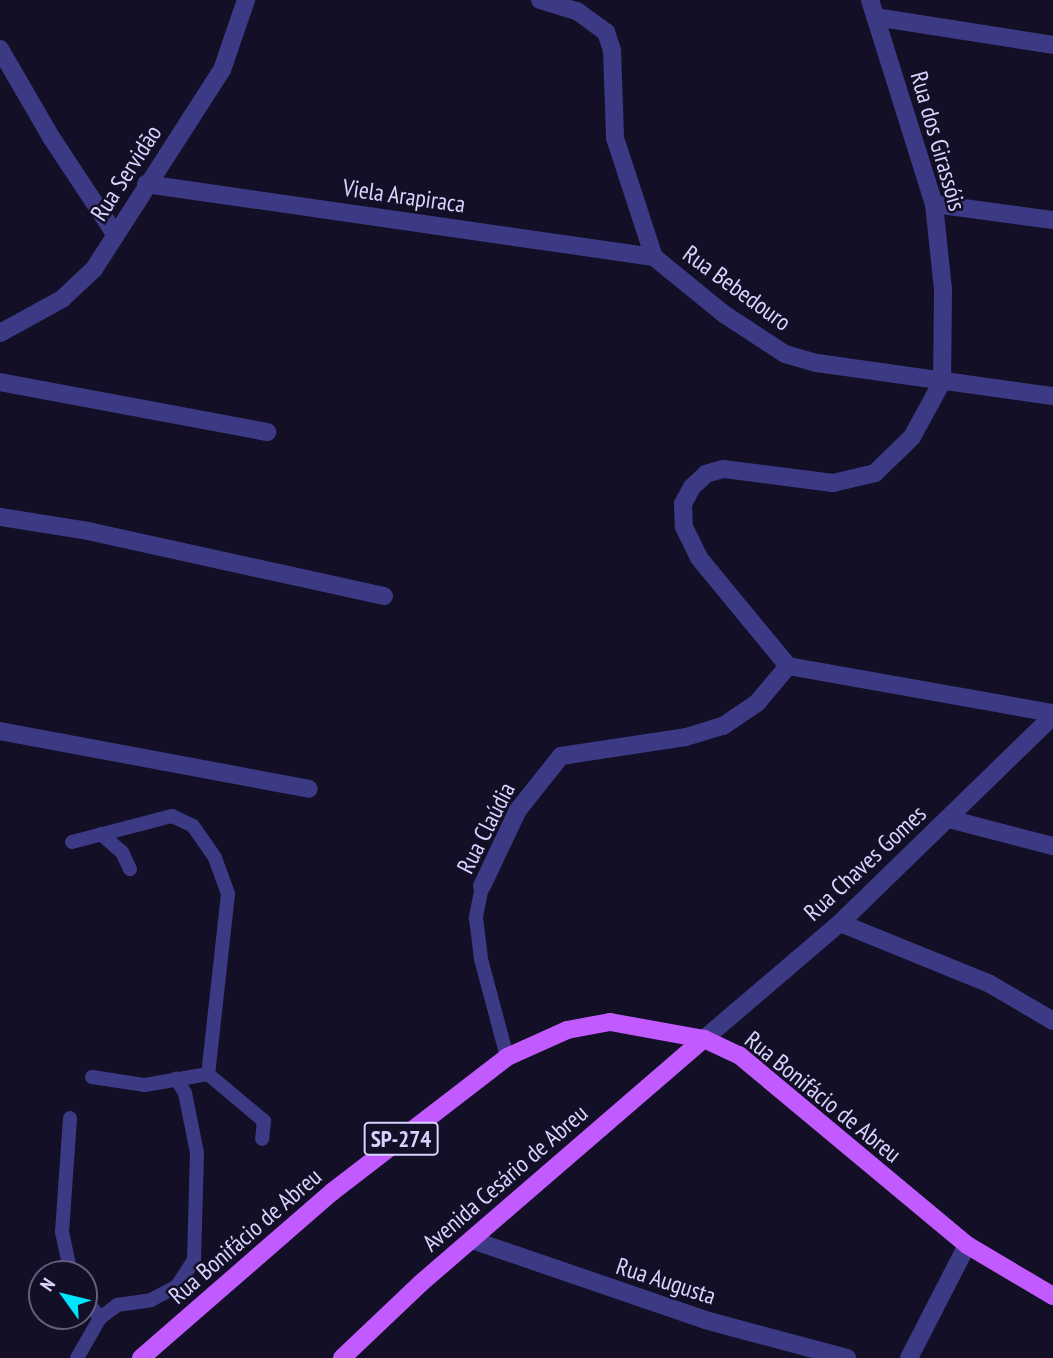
<!DOCTYPE html>
<html>
<head>
<meta charset="utf-8">
<style>
  body { margin:0 }
  #map { position:relative; width:1053px; height:1358px; overflow:hidden; background:#130f26; font-family:"PT Sans Narrow",sans-serif }
  div>[style] { position:absolute }
  .service>* { height:14px; margin:-7px; padding:0 7px; transform-origin:7px; border-radius:7px; background:#3d3a85 }
  .minor>* { height:18px; margin:-9px; padding:0 9px; transform-origin:9px; border-radius:9px; background:#3d3a85 }
  .tertiary>* { height:18px; margin:-9px; padding:0 9px; transform-origin:9px; border-radius:9px; background:#3d3a85 }
  .primary>* { height:18px; margin:-9px; padding:0 9px; transform-origin:9px; border-radius:9px; background:#c25bff }
  span { translate:-50% -50%; white-space:nowrap; text-align:center; line-height:1.15; -webkit-text-stroke:5px #130f26; paint-order:stroke }
  .shield-label span { padding:2px 5px; background:#130f26; border:2px solid; border-radius:5px; -webkit-text-stroke-width:0 }
  .shield-label { font-size:23px; color:#d9d4ff; font-weight:700 }
  .street-label { font-size:24px; color:#d9d4ff }
  .north { position:absolute; left:28px; top:1260px; width:70px; height:70px; box-sizing:border-box; background:#130f26; border:2px solid #625e7d; border-radius:50%; rotate:304deg; font-size:19px; font-weight:700; line-height:28px; text-align:center; color:#d9d4ff }
  .north::after { content:''; display:block; margin:auto; width:24px; height:32px; background:#00e5ff; clip-path:polygon(50% 0,100% 100%,50% 72%,0 100%) }
</style>
</head>
<body>
<div id="map">
  <div class="service">
    <div style="left:101px;top:834px;width:28px;rotate:41deg"></div>
    <div style="left:122px;top:852px;width:19px;rotate:65deg"></div>
    <div style="left:72px;top:842px;width:103px;rotate:-14.6deg"></div>
    <div style="left:172px;top:816px;width:23px;rotate:25deg"></div>
    <div style="left:193px;top:826px;width:39px;rotate:55deg"></div>
    <div style="left:215px;top:858px;width:38px;rotate:70deg"></div>
    <div style="left:228px;top:894px;width:181px;rotate:96.3deg"></div>
    <div style="left:208px;top:1074px;width:73px;rotate:40deg"></div>
    <div style="left:264px;top:1121px;width:18px;rotate:96deg"></div>
    <div style="left:482px;top:886px;width:33px;rotate:101deg"></div>
    <div style="left:476px;top:918px;width:41px;rotate:83deg"></div>
    <div style="left:481px;top:959px;width:101px;rotate:75.1deg"></div>
    <div style="left:92px;top:1077px;width:54px;rotate:8.6deg"></div>
    <div style="left:145px;top:1085px;width:64px;rotate:-9.9deg"></div>
    <div style="left:70px;top:1118px;width:114px;rotate:94deg"></div>
    <div style="left:62px;top:1232px;width:43px;rotate:77.9deg"></div>
    <div style="left:84px;top:1298px;width:26px;rotate:51deg"></div>
    <div style="left:77px;top:1358px;width:46px;rotate:-60.1deg"></div>
    <div style="left:100px;top:1318px;width:21px;rotate:-37deg"></div>
    <div style="left:117px;top:1305px;width:34px;rotate:-8deg"></div>
    <div style="left:151px;top:1300px;width:30px;rotate:-28deg"></div>
    <div style="left:177px;top:1286px;width:31px;rotate:-57deg"></div>
    <div style="left:194px;top:1260px;width:107px;rotate:-88.4deg"></div>
    <div style="left:197px;top:1153px;width:61px;rotate:-101.3deg"></div>
    <div style="left:185px;top:1093px;width:17px;rotate:-121deg"></div>
  </div>
  <div class="minor">
    <div style="left:540px;top:0;width:39px;rotate:17deg"></div>
    <div style="left:577px;top:11px;width:36px;rotate:36deg"></div>
    <div style="left:606px;top:32px;width:19px;rotate:72deg"></div>
    <div style="left:612px;top:50px;width:88px;rotate:88deg"></div>
    <div style="left:615px;top:138px;width:125px;rotate:71.9deg"></div>
    <div style="left:654px;top:257px;width:90px;rotate:39.2deg"></div>
    <div style="left:724px;top:314px;width:73px;rotate:33.3deg"></div>
    <div style="left:785px;top:354px;width:33px;rotate:16deg"></div>
    <div style="left:817px;top:363px;width:238px;rotate:8deg"></div>
    <div style="left:870px;top:0;width:214px;rotate:72.6deg"></div>
    <div style="left:934px;top:204px;width:86px;rotate:84deg"></div>
    <div style="left:943px;top:290px;width:92px;rotate:90.6deg"></div>
    <div style="left:942px;top:382px;width:63px;rotate:118.6deg"></div>
    <div style="left:912px;top:437px;width:52px;rotate:135.8deg"></div>
    <div style="left:875px;top:473px;width:43px;rotate:166.6deg"></div>
    <div style="left:833px;top:483px;width:111px;rotate:-172.7deg"></div>
    <div style="left:723px;top:469px;width:18px;rotate:164deg"></div>
    <div style="left:706px;top:474px;width:19px;rotate:137deg"></div>
    <div style="left:692px;top:487px;width:19px;rotate:118deg"></div>
    <div style="left:683px;top:504px;width:23px;rotate:88deg"></div>
    <div style="left:684px;top:527px;width:34px;rotate:64deg"></div>
    <div style="left:699px;top:558px;width:140px;rotate:50.5deg"></div>
    <div style="left:788px;top:666px;width:269px;rotate:10.1deg"></div>
    <div style="left:875px;top:17px;width:180px;rotate:8.9deg"></div>
    <div style="left:0;top:49px;width:102px;rotate:59.9deg"></div>
    <div style="left:51px;top:137px;width:116px;rotate:56.6deg"></div>
    <div style="left:146px;top:184px;width:513px;rotate:8.18deg"></div>
    <div style="left:934px;top:204px;width:120px;rotate:7.7deg"></div>
    <div style="left:0;top:333px;width:71px;rotate:-28.7deg"></div>
    <div style="left:62px;top:299px;width:44px;rotate:-43.2deg"></div>
    <div style="left:94px;top:269px;width:237px;rotate:-57.3deg"></div>
    <div style="left:222px;top:70px;width:74px;rotate:-71.1deg"></div>
    <div style="left:0;top:382px;width:272px;rotate:10.6deg"></div>
    <div style="left:0;top:517px;width:89px;rotate:9deg"></div>
    <div style="left:88px;top:531px;width:303px;rotate:12.4deg"></div>
    <div style="left:0;top:731px;width:314px;rotate:10.6deg"></div>
    <div style="left:949px;top:819px;width:107px;rotate:14.6deg"></div>
    <div style="left:482px;top:886px;width:84px;rotate:-64.7deg"></div>
    <div style="left:518px;top:810px;width:69px;rotate:-51.5deg"></div>
    <div style="left:561px;top:756px;width:126px;rotate:-8.6deg"></div>
    <div style="left:686px;top:737px;width:39px;rotate:-17deg"></div>
    <div style="left:723px;top:726px;width:41px;rotate:-34.1deg"></div>
    <div style="left:757px;top:703px;width:48px;rotate:-50deg"></div>
    <div style="left:840px;top:923px;width:162px;rotate:22.1deg"></div>
    <div style="left:990px;top:984px;width:73px;rotate:30.4deg"></div>
    <div style="left:472px;top:1240px;width:246px;rotate:18.9deg"></div>
    <div style="left:705px;top:1320px;width:147px;rotate:15deg"></div>
    <div style="left:909px;top:1358px;width:127px;rotate:-62.8deg"></div>
  </div>
  <div class="tertiary">
    <div style="left:704px;top:1039px;width:179px;rotate:-40.5deg"></div>
    <div style="left:840px;top:923px;width:297px;rotate:-44.2deg"></div>
  </div>
  <div class="primary">
    <div style="left:141px;top:1358px;width:253px;rotate:-41deg"></div>
    <div style="left:332px;top:1192px;width:221px;rotate:-37.6deg"></div>
    <div style="left:507px;top:1057px;width:66px;rotate:-24.2deg"></div>
    <div style="left:567px;top:1030px;width:44px;rotate:-10.5deg"></div>
    <div style="left:610px;top:1022px;width:96px;rotate:10.3deg"></div>
    <div style="left:704px;top:1039px;width:38px;rotate:25deg"></div>
    <div style="left:739px;top:1055px;width:297px;rotate:39.8deg"></div>
    <div style="left:967px;top:1245px;width:100px;rotate:30.7deg"></div>
    <div style="left:342px;top:1358px;width:109px;rotate:-43.5deg"></div>
    <div style="left:421px;top:1283px;width:374px;rotate:-40.8deg"></div>
  </div>
  <div class="shield-label">
    <span style="left:401px;top:1139px">SP-274</span>
  </div>
  <div class="street-label">
    <span style="left:938px;top:141px;rotate:74deg">Rua dos Girassóis</span>
    <span style="left:126px;top:173px;rotate:-57deg">Rua Servidão</span>
    <span style="left:404px;top:196px;rotate:8deg">Viela Arapiraca</span>
    <span style="left:737px;top:288px;rotate:36deg">Rua Bebedouro</span>
    <span style="left:486px;top:828px;rotate:-63deg">Rua Claúdia</span>
    <span style="left:865px;top:863px;rotate:-43deg">Rua Chaves Gomes</span>
    <span style="left:823px;top:1097px;rotate:39deg">Rua Bonifácio de Abreu</span>
    <span style="left:505px;top:1178px;rotate:-41deg">Avenida Cesário de Abreu</span>
    <span style="left:245px;top:1236px;rotate:-41deg">Rua Bonifácio de Abreu</span>
    <span style="left:666px;top:1281px;rotate:18deg">Rua Augusta</span>
  </div>
  <div class="north">N</div>
</div>
</body>
</html>
